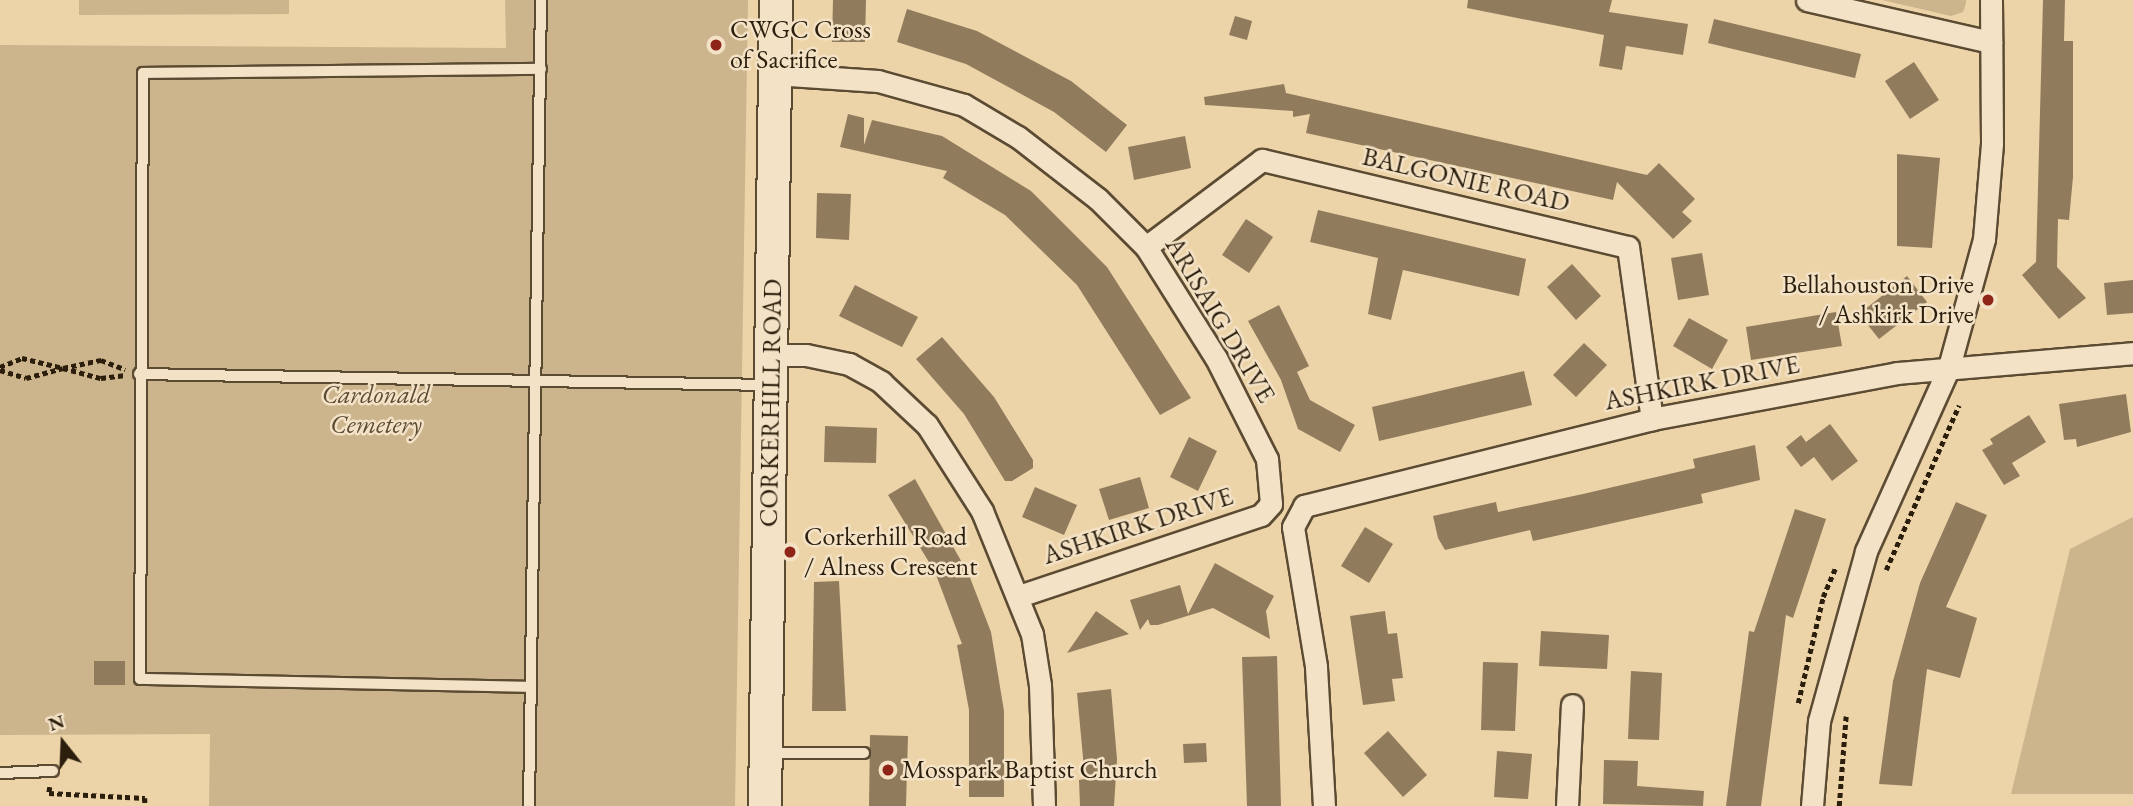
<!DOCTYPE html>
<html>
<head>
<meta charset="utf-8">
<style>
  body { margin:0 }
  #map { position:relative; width:2133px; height:806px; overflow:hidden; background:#edd3a8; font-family:"EB Garamond",serif }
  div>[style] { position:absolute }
  .green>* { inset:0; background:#ccb48d }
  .building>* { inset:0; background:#907c5d }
  .path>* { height:4.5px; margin-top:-2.25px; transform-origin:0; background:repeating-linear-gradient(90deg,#2b1e0c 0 5px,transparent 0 8.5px) }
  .roads { filter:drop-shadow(2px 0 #5c4b33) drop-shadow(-2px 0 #5c4b33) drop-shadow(0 2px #5c4b33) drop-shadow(0 -2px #5c4b33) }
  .lane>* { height:10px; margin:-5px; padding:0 5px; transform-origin:5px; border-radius:5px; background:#f3e2c6 }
  .street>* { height:21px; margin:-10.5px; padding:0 10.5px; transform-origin:10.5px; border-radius:10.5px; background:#f3e2c6 }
  .secondary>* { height:32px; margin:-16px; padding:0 16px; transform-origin:16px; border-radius:16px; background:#f3e2c6 }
  .dots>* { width:19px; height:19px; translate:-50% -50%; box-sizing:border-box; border:4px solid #f3e2c6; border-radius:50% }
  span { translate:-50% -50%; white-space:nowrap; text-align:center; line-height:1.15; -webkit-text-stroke:5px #f3e2c6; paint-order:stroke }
  .poi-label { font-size:26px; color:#2b1e0c }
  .left { translate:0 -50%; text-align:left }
  .right { translate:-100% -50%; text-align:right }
  .street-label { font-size:26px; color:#2b1e0c }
  .park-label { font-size:26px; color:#5b4b33; font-style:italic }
  .north { position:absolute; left:28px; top:708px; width:70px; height:70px; -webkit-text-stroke:5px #f3e2c6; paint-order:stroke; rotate:342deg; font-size:19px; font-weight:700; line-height:28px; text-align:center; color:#2b1e0c }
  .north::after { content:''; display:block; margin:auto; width:24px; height:32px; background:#2b1e0c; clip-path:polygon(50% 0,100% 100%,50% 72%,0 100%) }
</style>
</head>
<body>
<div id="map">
  <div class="green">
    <div style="clip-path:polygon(79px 0,289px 0,289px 14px,79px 15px)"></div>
    <div style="clip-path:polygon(505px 0,748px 0,735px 806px,209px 806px,210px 734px,0 735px,0 45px,506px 48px)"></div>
    <div style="clip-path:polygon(1882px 0,1966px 0,1966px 3px,1963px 12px,1951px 16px)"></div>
    <div style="clip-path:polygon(2133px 517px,2133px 794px,2011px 794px,2070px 549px)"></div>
  </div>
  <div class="building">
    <div style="clip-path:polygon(833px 0,866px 0,865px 42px,832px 42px)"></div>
    <div style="clip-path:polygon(1468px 0,1612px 0,1609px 12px,1688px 24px,1683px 55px,1626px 46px,1622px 70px,1599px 66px,1604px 35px,1467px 8px)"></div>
    <div style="clip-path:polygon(2043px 0,2065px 0,2064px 41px,2073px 41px,2073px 177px,2069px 220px,2058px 219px,2057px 267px,2086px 298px,2059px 319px,2022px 275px,2036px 262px)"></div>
    <div style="clip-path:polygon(907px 9px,977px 31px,1071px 81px,1127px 125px,1106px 152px,1054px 112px,966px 64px,897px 42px)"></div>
    <div style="clip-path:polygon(1235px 16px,1252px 21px,1247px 40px,1229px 35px)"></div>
    <div style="clip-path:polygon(1714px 19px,1861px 54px,1855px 78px,1708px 43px)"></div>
    <div style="clip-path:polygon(1914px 62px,1939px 100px,1910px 119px,1885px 81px)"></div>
    <div style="clip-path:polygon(1284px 84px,1286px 93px,1647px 175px,1659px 163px,1695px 199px,1682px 212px,1692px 221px,1673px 239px,1617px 182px,1613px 200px,1306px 133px,1310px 114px,1293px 117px,1293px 111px,1205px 105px,1204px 97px)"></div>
    <div style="clip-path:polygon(848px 114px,864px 118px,864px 145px,872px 120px,942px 136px,1031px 191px,1107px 267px,1191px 398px,1160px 415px,1077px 285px,1005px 215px,943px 178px,947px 171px,840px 147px)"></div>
    <div style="clip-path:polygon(1185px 136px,1191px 168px,1134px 180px,1128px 147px)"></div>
    <div style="clip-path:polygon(1897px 154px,1940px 158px,1932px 248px,1897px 246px)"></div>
    <div style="clip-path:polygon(817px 193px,851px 194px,849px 240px,816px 238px)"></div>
    <div style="clip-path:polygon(1318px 210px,1526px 259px,1519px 296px,1403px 270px,1391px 320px,1368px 314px,1378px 258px,1310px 242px)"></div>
    <div style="clip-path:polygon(1246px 219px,1273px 237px,1249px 273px,1222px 255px)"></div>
    <div style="clip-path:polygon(1702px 253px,1709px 295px,1678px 300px,1671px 258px)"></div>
    <div style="clip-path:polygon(1572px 264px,1601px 296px,1576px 320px,1547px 287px)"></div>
    <div style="clip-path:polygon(1907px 276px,1927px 302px,1879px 339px,1859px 314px)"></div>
    <div style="clip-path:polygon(2133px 280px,2133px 313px,2107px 315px,2104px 283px)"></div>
    <div style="clip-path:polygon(855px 285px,918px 317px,902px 347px,839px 316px)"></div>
    <div style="clip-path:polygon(1279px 305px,1309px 366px,1297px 372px,1310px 400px,1355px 425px,1340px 452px,1298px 429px,1281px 380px,1248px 321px)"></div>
    <div style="clip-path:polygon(1836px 312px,1842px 346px,1751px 360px,1746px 327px)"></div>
    <div style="clip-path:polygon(1689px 318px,1728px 340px,1712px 369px,1673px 346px)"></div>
    <div style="clip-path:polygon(942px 337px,994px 397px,1033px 460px,1033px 468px,1012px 481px,1005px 481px,964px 414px,916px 359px)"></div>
    <div style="clip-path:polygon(1584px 343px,1607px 365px,1576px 397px,1553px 375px)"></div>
    <div style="clip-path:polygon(1524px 371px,1532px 405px,1379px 441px,1372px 407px)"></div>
    <div style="clip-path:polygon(2126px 394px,2131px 432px,2077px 447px,2076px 439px,2064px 440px,2059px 404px)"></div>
    <div style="clip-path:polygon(2029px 415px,2046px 442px,2012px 463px,2020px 476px,2004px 485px,1982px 450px,1993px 444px,1990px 439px)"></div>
    <div style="clip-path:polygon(1830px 424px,1858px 461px,1832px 481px,1814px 457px,1801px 467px,1786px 447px,1801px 435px,1806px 442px)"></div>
    <div style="clip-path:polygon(825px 426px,877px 428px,876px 463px,824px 462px)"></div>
    <div style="clip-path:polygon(1189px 437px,1217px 451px,1198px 491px,1170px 477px)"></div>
    <div style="clip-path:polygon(1755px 445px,1760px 480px,1701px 494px,1703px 503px,1533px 541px,1530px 530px,1445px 550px,1438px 538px,1433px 516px,1496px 502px,1498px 512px,1583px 494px,1695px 468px,1693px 459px)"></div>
    <div style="clip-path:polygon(1140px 477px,1149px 508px,1109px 520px,1099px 489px)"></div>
    <div style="clip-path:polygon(915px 479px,969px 575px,991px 632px,1004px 711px,1004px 797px,969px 797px,969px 710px,957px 645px,962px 644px,935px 572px,888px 495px)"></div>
    <div style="clip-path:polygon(1035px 487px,1077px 505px,1064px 535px,1022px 517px)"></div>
    <div style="clip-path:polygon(1956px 502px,1987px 515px,1946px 607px,1977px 618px,1960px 678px,1927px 669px,1912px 786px,1879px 784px,1893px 681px,1920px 583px)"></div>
    <div style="clip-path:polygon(1795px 509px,1826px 519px,1793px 618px,1786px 615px,1761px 806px,1726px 806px,1749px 631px,1754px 632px)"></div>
    <div style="clip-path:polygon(1365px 527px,1393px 544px,1369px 583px,1341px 566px)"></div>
    <div style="clip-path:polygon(1215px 563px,1274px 596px,1266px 611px,1270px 639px,1213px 608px,1158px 625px,1150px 625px,1148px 619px,1140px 630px,1130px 600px,1180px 585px,1188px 614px)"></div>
    <div style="clip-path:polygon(839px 581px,846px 711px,812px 711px,814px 582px)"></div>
    <div style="clip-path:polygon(1096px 611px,1129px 634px,1067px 653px)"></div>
    <div style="clip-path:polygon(1385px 611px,1388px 634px,1397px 633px,1403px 678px,1392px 679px,1395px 701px,1363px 705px,1350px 616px)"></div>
    <div style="clip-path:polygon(1541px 631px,1609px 635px,1607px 669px,1539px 666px)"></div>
    <div style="clip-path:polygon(1277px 656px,1281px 806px,1247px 806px,1242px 657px)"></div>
    <div style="clip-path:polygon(94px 661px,125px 661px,125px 685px,94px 685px)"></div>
    <div style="clip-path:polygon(1483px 662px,1518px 663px,1515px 731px,1481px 730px)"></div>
    <div style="clip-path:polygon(1631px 671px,1662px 673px,1659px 740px,1628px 739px)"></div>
    <div style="clip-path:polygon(1111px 689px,1117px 759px,1114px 806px,1080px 806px,1079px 780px,1085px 779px,1077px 693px)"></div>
    <div style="clip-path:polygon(1388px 731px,1427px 775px,1403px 797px,1364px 753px)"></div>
    <div style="clip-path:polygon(870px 735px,908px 736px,906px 806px,869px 806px)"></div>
    <div style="clip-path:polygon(1206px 743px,1207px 762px,1184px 763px,1183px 744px)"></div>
    <div style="clip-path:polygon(1497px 751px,1532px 754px,1528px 799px,1494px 797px)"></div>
    <div style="clip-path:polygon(1604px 760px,1638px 761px,1637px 786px,1704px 791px,1703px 806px,1603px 804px)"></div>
  </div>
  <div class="path">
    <div style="left:0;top:367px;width:24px;rotate:-22deg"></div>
    <div style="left:22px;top:358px;width:42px;rotate:13.7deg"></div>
    <div style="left:63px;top:368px;width:39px;rotate:-12deg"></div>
    <div style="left:101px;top:360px;width:26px;rotate:21deg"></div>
    <div style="left:0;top:370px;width:27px;rotate:17deg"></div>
    <div style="left:26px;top:378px;width:38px;rotate:-15deg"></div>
    <div style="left:63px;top:368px;width:39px;rotate:15deg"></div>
    <div style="left:101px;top:378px;width:23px;rotate:-7deg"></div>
    <div style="left:1886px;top:570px;width:180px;rotate:-66.1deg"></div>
    <div style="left:1798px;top:703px;width:109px;rotate:-76.7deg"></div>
    <div style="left:1823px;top:597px;width:33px;rotate:-67deg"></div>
    <div style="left:50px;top:787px;width:6px;rotate:99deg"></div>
    <div style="left:49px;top:793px;width:96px;rotate:3deg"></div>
    <div style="left:145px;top:798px;width:8px;rotate:90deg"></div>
    <div style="left:1839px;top:806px;width:90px;rotate:-85.6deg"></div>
  </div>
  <div class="roads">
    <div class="lane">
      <div style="left:139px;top:374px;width:630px;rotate:1deg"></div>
      <div style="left:531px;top:687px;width:391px;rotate:-178.8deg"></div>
      <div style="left:140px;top:679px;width:606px;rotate:-89.72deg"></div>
      <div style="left:143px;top:73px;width:398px;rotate:-0.6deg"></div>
      <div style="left:768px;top:753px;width:96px"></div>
      <div style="left:0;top:773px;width:53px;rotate:-2.2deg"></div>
      <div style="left:529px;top:806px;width:806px;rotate:-89.15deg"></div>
    </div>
    <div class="street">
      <div style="left:1807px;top:0;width:189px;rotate:12.9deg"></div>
      <div style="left:774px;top:74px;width:104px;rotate:3.9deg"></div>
      <div style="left:878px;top:81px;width:89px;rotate:15.6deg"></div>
      <div style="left:964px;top:105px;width:63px;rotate:30.7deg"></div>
      <div style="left:1018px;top:137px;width:101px;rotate:37.8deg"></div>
      <div style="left:1098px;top:199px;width:68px;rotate:45deg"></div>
      <div style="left:1146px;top:247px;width:131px;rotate:57.8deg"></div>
      <div style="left:1216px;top:358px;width:113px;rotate:63.2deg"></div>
      <div style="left:1267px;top:459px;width:45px;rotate:84.9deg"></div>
      <div style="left:1146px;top:247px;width:145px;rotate:-36.9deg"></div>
      <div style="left:1262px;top:160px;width:376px;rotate:13.4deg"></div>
      <div style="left:1628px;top:247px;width:174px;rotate:82.1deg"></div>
      <div style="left:772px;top:355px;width:34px"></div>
      <div style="left:806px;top:355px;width:44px;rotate:11.8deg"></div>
      <div style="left:849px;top:364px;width:37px;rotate:29deg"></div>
      <div style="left:881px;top:382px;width:63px;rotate:43.1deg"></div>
      <div style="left:927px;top:425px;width:102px;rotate:57.4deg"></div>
      <div style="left:982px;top:511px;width:133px;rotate:67.9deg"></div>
      <div style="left:1032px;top:634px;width:52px;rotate:81.1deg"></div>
      <div style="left:1040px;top:685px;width:121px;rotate:88.1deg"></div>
      <div style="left:1019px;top:596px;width:255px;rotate:-18.5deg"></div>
      <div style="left:1261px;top:515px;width:15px;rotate:-48deg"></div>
      <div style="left:1324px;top:806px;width:140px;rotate:-93.3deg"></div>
      <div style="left:1316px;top:666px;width:141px;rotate:-99.4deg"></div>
      <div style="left:1293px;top:527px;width:24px;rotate:-62deg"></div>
      <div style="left:1304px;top:506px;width:359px;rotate:-14deg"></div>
      <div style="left:1652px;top:419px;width:249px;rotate:-10.6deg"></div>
      <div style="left:1897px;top:373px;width:237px;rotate:-4.8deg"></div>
      <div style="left:1567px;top:806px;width:101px;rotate:-87.2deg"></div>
      <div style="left:1812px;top:806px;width:85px;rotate:-85.3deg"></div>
      <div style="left:1819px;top:721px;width:176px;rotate:-74.5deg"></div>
      <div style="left:1866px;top:551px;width:202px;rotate:-65.7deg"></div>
      <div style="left:1949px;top:367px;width:133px;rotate:-74.7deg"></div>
      <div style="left:1984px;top:239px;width:96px;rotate:-85.2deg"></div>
      <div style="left:1992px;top:143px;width:143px;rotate:-90.4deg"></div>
    </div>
    <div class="secondary">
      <div style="left:765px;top:806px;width:806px;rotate:-89.22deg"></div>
    </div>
  </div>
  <div class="dots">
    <div style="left:716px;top:45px;background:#8f2418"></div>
    <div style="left:1988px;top:300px;background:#8f2418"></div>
    <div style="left:790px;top:552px;background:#8f2418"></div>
    <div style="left:888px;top:770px;background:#8f2418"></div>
  </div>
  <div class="poi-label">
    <span class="left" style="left:730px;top:45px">CWGC Cross<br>of Sacrifice</span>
    <span class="right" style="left:1974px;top:300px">Bellahouston Drive<br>/ Ashkirk Drive</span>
    <span class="left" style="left:804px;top:552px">Corkerhill Road<br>/ Alness Crescent</span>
    <span class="left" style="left:902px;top:770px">Mosspark Baptist Church</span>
  </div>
  <div class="street-label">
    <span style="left:1466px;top:180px;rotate:13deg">BALGONIE ROAD</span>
    <span style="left:1220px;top:320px;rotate:59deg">ARISAIG DRIVE</span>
    <span style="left:1702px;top:383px;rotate:-11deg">ASHKIRK DRIVE</span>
    <span style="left:771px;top:403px;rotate:-89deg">CORKERHILL ROAD</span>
    <span style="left:1138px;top:526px;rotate:-18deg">ASHKIRK DRIVE</span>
  </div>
  <div class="park-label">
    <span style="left:376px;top:410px">Cardonald<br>Cemetery</span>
  </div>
  <div class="north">N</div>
</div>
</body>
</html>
